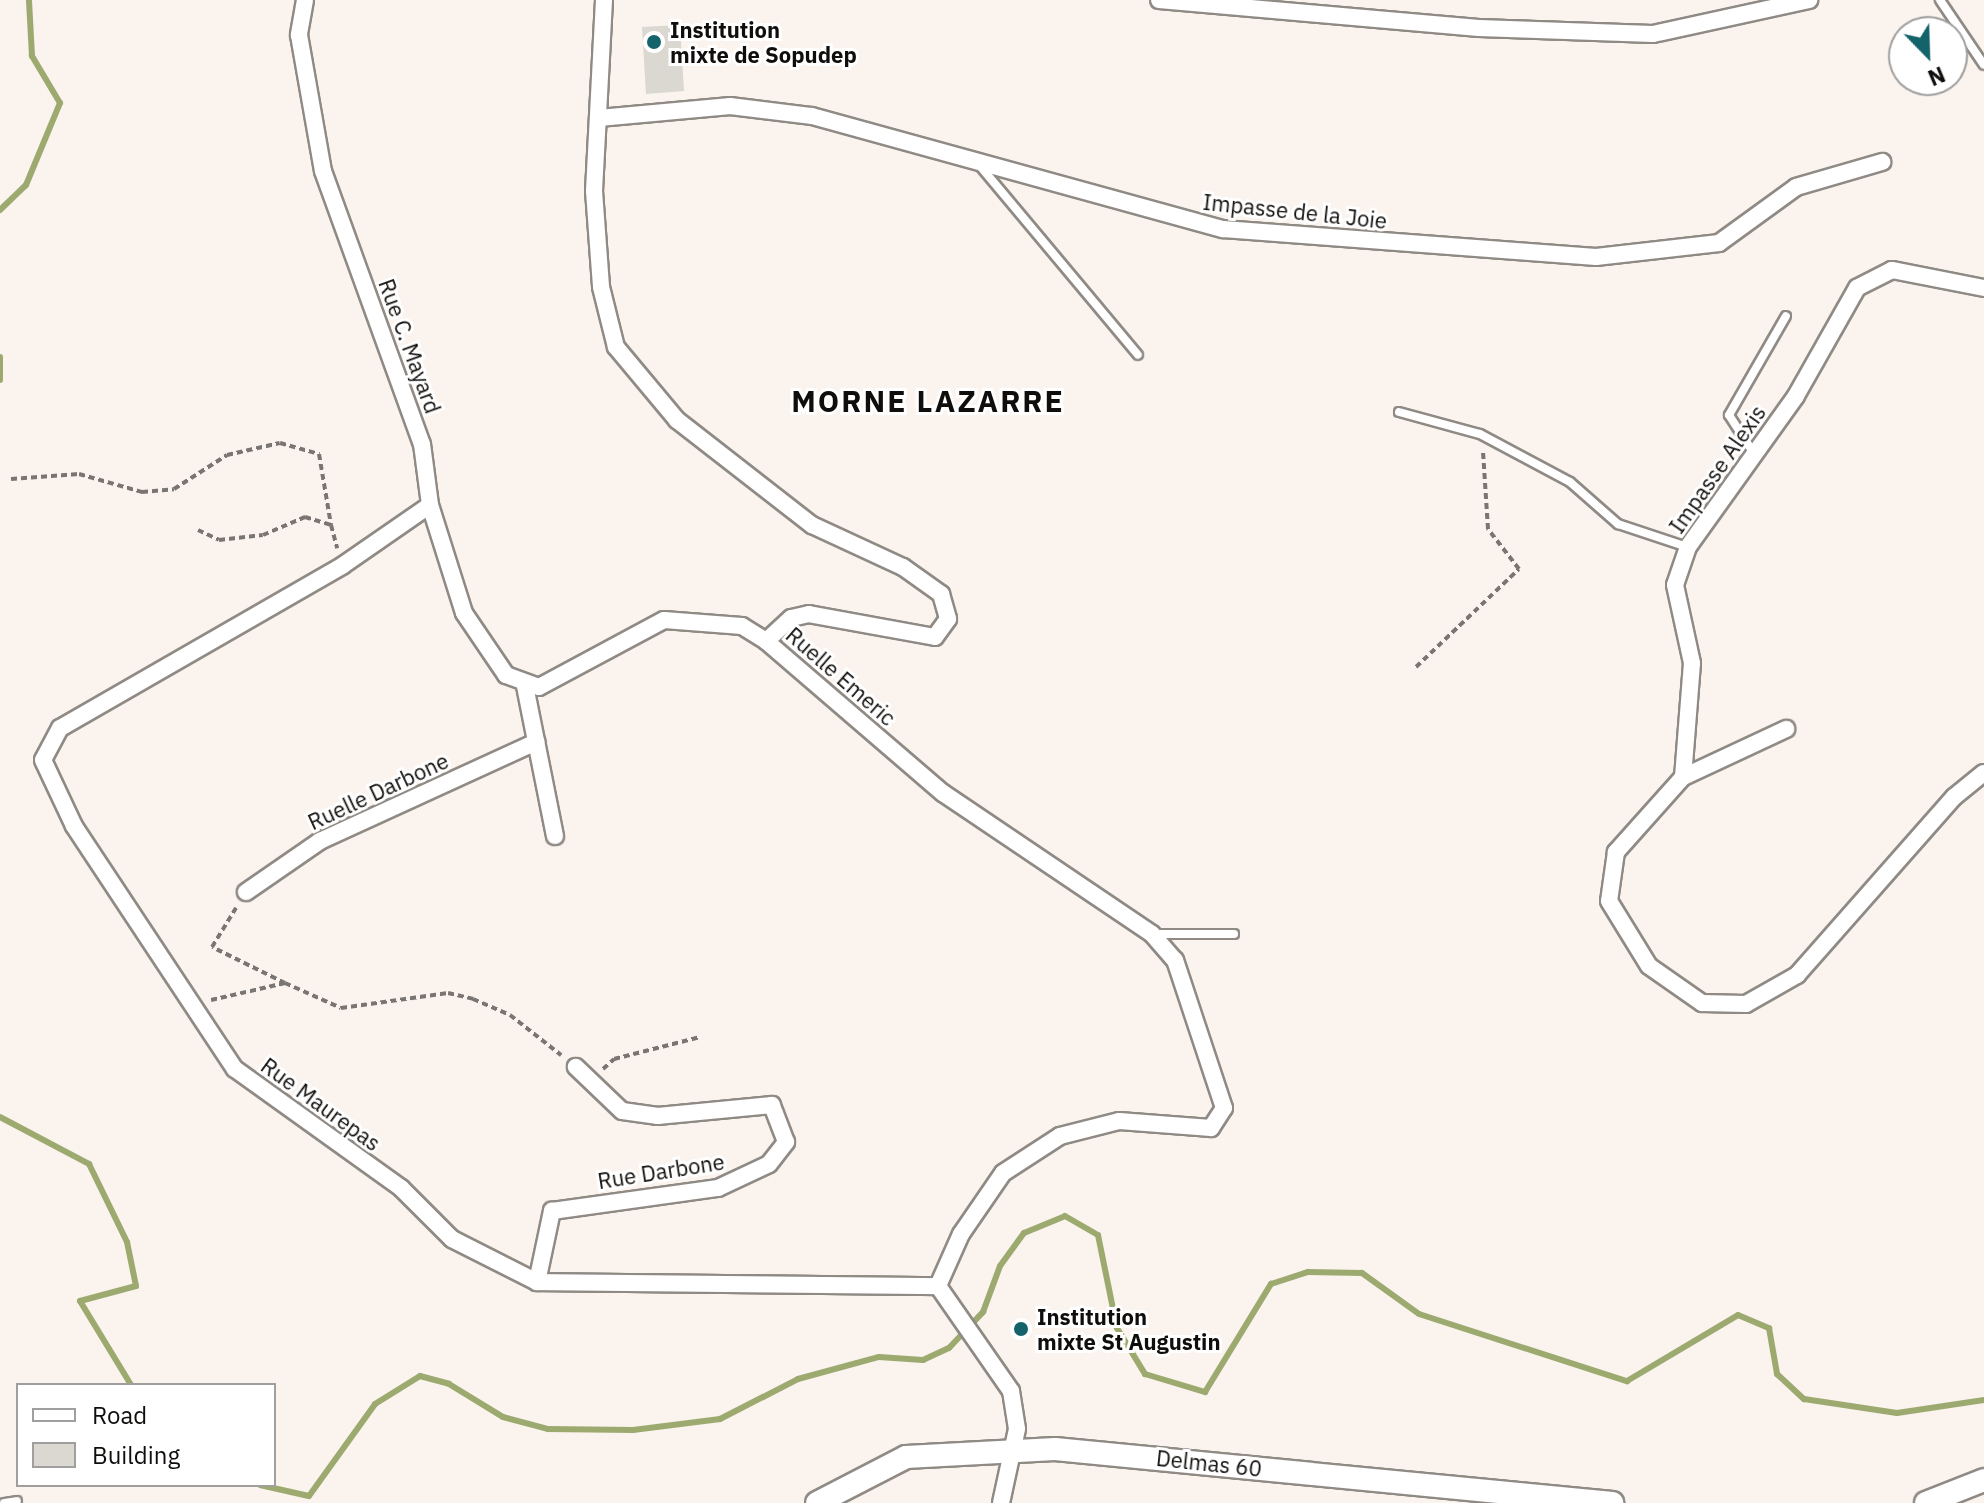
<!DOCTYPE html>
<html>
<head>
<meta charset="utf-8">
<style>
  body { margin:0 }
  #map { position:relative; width:1984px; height:1503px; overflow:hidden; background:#faf3ee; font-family:"IBM Plex Sans",sans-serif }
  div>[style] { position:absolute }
  .stream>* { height:6px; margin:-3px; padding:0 3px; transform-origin:3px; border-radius:3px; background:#9daa6f }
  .building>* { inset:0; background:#dad8d1 }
  .path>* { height:4px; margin-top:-2px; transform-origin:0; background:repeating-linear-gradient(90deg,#797572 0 6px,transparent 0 10px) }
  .roads { filter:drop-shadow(2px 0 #908a85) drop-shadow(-2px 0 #908a85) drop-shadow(0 2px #908a85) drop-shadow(0 -2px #908a85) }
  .service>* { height:8px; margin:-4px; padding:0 4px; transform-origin:4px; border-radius:4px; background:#fff }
  .minor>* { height:16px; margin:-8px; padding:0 8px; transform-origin:8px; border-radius:8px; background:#fff }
  .tertiary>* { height:22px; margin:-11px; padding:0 11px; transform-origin:11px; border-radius:11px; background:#fff }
  .dots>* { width:22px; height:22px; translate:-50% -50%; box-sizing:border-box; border:4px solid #fff; border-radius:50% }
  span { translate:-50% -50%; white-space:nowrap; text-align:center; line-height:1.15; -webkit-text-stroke:6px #fff; paint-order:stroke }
  .poi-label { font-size:22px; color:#100e0c; font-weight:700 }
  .left { translate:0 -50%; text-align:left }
  .street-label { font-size:22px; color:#100e0c }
  .district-label { font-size:30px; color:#100e0c; font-weight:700; letter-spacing:2px }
  .legend { position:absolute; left:16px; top:1383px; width:260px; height:104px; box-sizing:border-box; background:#fff; border:2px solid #9f9f9e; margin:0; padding:10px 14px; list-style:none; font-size:24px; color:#100e0c }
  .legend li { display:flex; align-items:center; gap:16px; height:40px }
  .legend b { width:40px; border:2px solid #9f9f9e }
  .north { position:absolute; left:1888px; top:16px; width:80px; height:80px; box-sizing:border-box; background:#fff; border:2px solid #9f9f9e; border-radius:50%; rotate:157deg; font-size:22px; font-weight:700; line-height:32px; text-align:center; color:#100e0c }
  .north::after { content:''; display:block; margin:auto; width:28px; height:36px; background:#14636a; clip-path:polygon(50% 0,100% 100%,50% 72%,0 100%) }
</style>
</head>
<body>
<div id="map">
  <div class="stream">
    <div style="left:0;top:210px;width:36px;rotate:-44deg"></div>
    <div style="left:26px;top:185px;width:89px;rotate:-67.5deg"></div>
    <div style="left:60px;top:103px;width:55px;rotate:-120.8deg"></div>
    <div style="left:32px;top:56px;width:56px;rotate:-93.1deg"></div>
    <div style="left:0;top:357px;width:23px;rotate:90deg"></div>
    <div style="left:0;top:1117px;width:101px;rotate:27.8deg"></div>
    <div style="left:89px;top:1164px;width:87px;rotate:64deg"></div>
    <div style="left:127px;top:1242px;width:45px;rotate:78.4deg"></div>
    <div style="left:136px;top:1286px;width:58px;rotate:165deg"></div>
    <div style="left:80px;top:1301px;width:98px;rotate:58.7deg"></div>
    <div style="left:260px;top:1485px;width:50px;rotate:12.7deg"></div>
    <div style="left:309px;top:1496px;width:113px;rotate:-54.3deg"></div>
    <div style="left:375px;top:1404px;width:53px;rotate:-31.9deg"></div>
    <div style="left:420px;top:1376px;width:30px;rotate:15deg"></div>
    <div style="left:449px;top:1384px;width:63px;rotate:31.4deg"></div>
    <div style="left:503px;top:1417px;width:47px;rotate:14.9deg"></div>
    <div style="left:548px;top:1429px;width:85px;rotate:0.7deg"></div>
    <div style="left:633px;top:1430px;width:88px;rotate:-7.2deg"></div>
    <div style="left:720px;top:1419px;width:88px;rotate:-27.1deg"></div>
    <div style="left:798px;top:1379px;width:84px;rotate:-15.2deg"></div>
    <div style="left:879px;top:1357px;width:44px;rotate:3.9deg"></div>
    <div style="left:923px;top:1360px;width:29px;rotate:-25deg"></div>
    <div style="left:949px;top:1348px;width:50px;rotate:-46.6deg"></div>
    <div style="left:983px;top:1312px;width:49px;rotate:-69.7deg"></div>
    <div style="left:1000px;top:1266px;width:41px;rotate:-54deg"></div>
    <div style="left:1024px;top:1233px;width:44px;rotate:-22.5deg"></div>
    <div style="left:1065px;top:1216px;width:38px;rotate:30deg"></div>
    <div style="left:1098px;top:1235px;width:95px;rotate:78.5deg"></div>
    <div style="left:1117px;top:1328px;width:54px;rotate:58.7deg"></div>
    <div style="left:1145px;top:1374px;width:63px;rotate:16.7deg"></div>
    <div style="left:1205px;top:1392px;width:127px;rotate:-58.6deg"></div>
    <div style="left:1271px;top:1284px;width:39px;rotate:-18deg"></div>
    <div style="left:1308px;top:1272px;width:54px;rotate:1.1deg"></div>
    <div style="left:1362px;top:1273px;width:70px;rotate:35.7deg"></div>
    <div style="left:1419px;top:1314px;width:219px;rotate:17.9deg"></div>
    <div style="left:1627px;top:1381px;width:129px;rotate:-30.7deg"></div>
    <div style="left:1738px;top:1315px;width:34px;rotate:23deg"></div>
    <div style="left:1769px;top:1328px;width:47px;rotate:80.1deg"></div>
    <div style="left:1777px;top:1374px;width:37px;rotate:43deg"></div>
    <div style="left:1804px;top:1399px;width:94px;rotate:8.6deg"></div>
    <div style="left:1897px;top:1413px;width:88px;rotate:-8.5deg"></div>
  </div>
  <div class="building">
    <div style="clip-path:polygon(680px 25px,684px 91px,646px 94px,642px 27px)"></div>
  </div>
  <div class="path">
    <div style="left:11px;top:479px;width:68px;rotate:-4.2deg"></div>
    <div style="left:79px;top:474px;width:66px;rotate:15.9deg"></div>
    <div style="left:142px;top:492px;width:32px;rotate:-5deg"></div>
    <div style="left:174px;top:489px;width:63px;rotate:-32.7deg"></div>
    <div style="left:227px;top:455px;width:54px;rotate:-12.8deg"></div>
    <div style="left:280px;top:443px;width:41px;rotate:15.8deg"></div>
    <div style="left:319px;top:454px;width:72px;rotate:80.4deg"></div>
    <div style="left:198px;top:530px;width:23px;rotate:25deg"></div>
    <div style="left:219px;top:540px;width:44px;rotate:-6.5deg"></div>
    <div style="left:263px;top:535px;width:46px;rotate:-23.2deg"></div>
    <div style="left:305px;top:517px;width:27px;rotate:17deg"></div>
    <div style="left:331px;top:525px;width:24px;rotate:75deg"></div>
    <div style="left:1416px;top:667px;width:142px;rotate:-43.6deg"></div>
    <div style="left:1519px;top:569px;width:51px;rotate:-127.8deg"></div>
    <div style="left:1488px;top:529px;width:77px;rotate:-93.7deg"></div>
    <div style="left:285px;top:983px;width:61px;rotate:24.1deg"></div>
    <div style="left:341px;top:1008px;width:108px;rotate:-8deg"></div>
    <div style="left:448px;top:993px;width:26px;rotate:13deg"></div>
    <div style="left:473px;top:999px;width:40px;rotate:23.4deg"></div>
    <div style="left:510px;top:1015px;width:65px;rotate:38.1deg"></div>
    <div style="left:211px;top:1000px;width:76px;rotate:-12.9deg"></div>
    <div style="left:285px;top:983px;width:81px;rotate:-153.7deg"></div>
    <div style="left:212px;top:947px;width:46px;rotate:-58.4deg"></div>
    <div style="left:603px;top:1069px;width:15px;rotate:-42deg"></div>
    <div style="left:614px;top:1059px;width:89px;rotate:-14.3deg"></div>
  </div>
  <div class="roads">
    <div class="service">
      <div style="left:1940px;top:0;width:78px;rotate:55.9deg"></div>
      <div style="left:980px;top:166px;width:246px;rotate:50.1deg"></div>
      <div style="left:1399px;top:412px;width:84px;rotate:15.2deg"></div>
      <div style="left:1480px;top:434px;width:102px;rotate:28.1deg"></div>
      <div style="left:1570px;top:482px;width:64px;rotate:41.2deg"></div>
      <div style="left:1618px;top:524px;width:73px;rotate:18.4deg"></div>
      <div style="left:1753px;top:452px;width:44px;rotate:-123deg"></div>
      <div style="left:1729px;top:415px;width:114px;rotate:-60.1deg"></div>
      <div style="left:1153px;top:934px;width:81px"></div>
      <div style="left:4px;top:1503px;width:13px;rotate:-9deg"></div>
    </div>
    <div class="minor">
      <div style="left:305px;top:0;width:36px;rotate:100deg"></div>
      <div style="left:299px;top:35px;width:138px;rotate:80deg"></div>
      <div style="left:323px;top:171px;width:290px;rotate:70.1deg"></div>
      <div style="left:422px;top:444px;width:62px;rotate:82.5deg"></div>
      <div style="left:430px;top:505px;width:113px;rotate:72.5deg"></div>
      <div style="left:464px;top:613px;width:75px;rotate:55.9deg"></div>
      <div style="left:506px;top:675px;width:35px;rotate:20deg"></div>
      <div style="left:539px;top:687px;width:142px;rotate:-28.2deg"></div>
      <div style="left:664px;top:620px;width:78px;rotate:4.4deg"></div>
      <div style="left:742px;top:626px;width:28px;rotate:32deg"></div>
      <div style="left:604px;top:0;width:191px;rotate:93deg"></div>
      <div style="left:594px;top:191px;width:96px;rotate:85.8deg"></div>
      <div style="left:601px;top:287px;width:62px;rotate:76deg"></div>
      <div style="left:616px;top:347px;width:95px;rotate:50.1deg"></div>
      <div style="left:677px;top:420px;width:171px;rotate:37.9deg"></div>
      <div style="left:812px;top:525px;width:100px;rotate:24.8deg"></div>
      <div style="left:903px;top:567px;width:47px;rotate:35.4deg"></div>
      <div style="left:941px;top:594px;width:26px;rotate:74deg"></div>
      <div style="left:948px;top:619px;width:22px;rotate:126deg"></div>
      <div style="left:935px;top:637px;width:128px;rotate:-169.7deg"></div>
      <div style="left:809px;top:614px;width:18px;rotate:167deg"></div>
      <div style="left:791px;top:618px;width:34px;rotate:137deg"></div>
      <div style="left:766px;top:641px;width:233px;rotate:40.7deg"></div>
      <div style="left:943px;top:793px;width:252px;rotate:34deg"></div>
      <div style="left:1152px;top:934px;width:35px;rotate:49deg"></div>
      <div style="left:1175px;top:960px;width:156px;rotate:71.7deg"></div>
      <div style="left:1224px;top:1108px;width:24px;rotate:123deg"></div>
      <div style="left:1211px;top:1128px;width:92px;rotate:-175.6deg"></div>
      <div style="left:1119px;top:1121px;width:61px;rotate:165.7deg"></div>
      <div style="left:1060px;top:1136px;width:68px;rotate:147deg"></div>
      <div style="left:1003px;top:1173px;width:74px;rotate:124.5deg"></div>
      <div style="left:961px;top:1234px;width:57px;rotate:113.9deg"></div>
      <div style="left:1159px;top:0;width:321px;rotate:5deg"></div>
      <div style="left:1479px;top:28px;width:174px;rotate:2deg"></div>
      <div style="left:1653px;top:34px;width:160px;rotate:-12.3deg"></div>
      <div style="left:599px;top:118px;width:132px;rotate:-5.2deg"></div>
      <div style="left:730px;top:106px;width:83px;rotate:7deg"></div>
      <div style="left:812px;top:116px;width:426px;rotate:15.4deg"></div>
      <div style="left:1223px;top:229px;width:374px;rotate:4.3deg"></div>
      <div style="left:1596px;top:257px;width:124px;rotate:-6.5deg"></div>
      <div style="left:1719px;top:243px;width:95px;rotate:-36deg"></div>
      <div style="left:1796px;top:187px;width:90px;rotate:-16.2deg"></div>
      <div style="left:1984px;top:288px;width:94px;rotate:-168.9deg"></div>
      <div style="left:1892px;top:270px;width:39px;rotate:153deg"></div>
      <div style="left:1857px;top:288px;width:124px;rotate:119.5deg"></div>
      <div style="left:1796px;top:396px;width:186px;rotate:125.6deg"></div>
      <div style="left:1688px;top:547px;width:40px;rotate:108.9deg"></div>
      <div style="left:1675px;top:585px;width:80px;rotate:77.7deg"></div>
      <div style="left:1692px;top:663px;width:114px;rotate:94.5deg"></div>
      <div style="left:1683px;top:777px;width:101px;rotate:131.8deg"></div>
      <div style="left:1616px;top:852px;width:49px;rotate:98.1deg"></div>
      <div style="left:1609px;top:901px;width:76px;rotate:58.4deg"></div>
      <div style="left:1649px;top:966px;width:65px;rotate:34.9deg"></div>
      <div style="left:1702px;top:1003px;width:44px;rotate:1.3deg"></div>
      <div style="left:1746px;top:1004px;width:59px;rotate:-29.6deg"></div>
      <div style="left:1797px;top:975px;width:237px;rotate:-48.6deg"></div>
      <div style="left:1954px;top:797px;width:38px;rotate:-39deg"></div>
      <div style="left:430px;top:505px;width:107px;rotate:145.3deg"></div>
      <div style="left:342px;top:566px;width:325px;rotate:150.1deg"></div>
      <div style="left:60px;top:728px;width:36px;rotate:118deg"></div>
      <div style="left:43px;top:760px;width:73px;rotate:64.8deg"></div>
      <div style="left:74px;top:826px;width:291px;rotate:56.5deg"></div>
      <div style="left:235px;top:1069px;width:204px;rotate:35.6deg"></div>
      <div style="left:401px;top:1188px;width:72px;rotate:45deg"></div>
      <div style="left:452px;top:1239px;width:95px;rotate:26.8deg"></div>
      <div style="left:537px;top:1282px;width:401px;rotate:0.6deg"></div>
      <div style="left:525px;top:686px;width:153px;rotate:78.7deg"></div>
      <div style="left:1683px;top:777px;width:114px;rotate:-25deg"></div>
      <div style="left:246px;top:892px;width:90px;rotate:-34.6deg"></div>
      <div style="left:320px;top:841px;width:238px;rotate:-24.6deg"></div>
      <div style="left:537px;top:1282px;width:73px;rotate:-78.1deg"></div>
      <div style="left:552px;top:1211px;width:168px;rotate:-7.9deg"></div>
      <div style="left:718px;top:1188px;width:56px;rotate:-25.2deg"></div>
      <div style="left:769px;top:1164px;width:28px;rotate:-52deg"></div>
      <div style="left:786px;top:1142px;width:40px;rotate:-111deg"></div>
      <div style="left:772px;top:1105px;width:115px;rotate:174.5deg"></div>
      <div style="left:658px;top:1116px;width:36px;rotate:-172deg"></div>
      <div style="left:622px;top:1111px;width:64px;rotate:-136.3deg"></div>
      <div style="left:938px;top:1286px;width:128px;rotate:55.2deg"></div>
      <div style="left:1011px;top:1391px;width:38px;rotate:81deg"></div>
      <div style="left:1017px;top:1429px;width:76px;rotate:102.2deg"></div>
    </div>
    <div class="tertiary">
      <div style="left:817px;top:1503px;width:100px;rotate:-27.3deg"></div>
      <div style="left:906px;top:1457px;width:149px;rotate:-3.1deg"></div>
      <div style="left:1055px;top:1449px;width:560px;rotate:5.54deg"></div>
      <div style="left:1926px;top:1503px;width:62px;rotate:-21.6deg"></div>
    </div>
  </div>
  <div class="dots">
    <div style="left:654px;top:42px;background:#14636a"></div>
    <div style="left:1021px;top:1329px;background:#14636a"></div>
  </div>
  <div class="poi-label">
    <span class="left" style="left:670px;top:42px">Institution<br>mixte de Sopudep</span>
    <span class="left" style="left:1037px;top:1329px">Institution<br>mixte St Augustin</span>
  </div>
  <div class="street-label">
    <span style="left:1295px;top:211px;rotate:6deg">Impasse de la Joie</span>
    <span style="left:410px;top:346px;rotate:70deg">Rue C. Mayard</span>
    <span style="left:1717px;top:469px;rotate:-55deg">Impasse Alexis</span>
    <span style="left:841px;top:676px;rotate:41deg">Ruelle Emeric</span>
    <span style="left:378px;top:791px;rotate:-25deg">Ruelle Darbone</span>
    <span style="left:321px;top:1104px;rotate:36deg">Rue Maurepas</span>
    <span style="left:661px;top:1171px;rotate:-9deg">Rue Darbone</span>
    <span style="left:1209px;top:1463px;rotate:6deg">Delmas 60</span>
  </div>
  <div class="district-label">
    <span style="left:928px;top:401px">MORNE LAZARRE</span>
  </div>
  <ul class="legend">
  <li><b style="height:10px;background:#fff"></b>Road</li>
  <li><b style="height:22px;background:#dad8d1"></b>Building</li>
  </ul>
  <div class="north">N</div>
</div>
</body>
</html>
